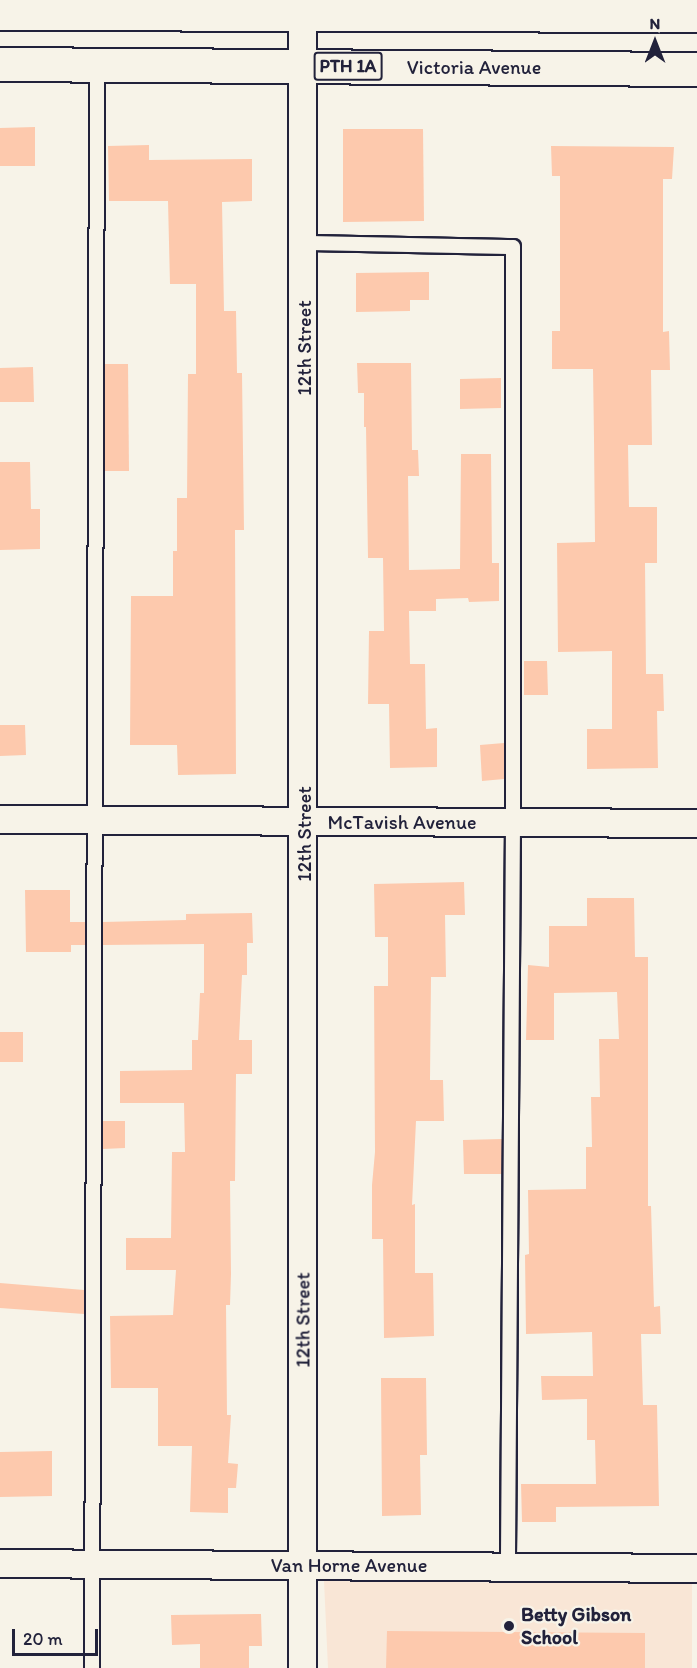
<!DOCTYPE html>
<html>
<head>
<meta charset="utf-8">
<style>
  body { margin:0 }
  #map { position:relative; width:697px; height:1668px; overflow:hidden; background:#f7f3e8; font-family:Itim,sans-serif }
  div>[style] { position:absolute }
  .built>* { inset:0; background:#f9e6d6 }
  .building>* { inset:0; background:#fdc9ad }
  .roads { filter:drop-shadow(2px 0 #22223b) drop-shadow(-2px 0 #22223b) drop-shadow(0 2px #22223b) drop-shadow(0 -2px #22223b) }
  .service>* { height:14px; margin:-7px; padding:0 7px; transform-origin:7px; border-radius:7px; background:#f7f3e8 }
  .minor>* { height:27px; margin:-13.5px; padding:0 13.5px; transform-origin:13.5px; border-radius:13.5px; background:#f7f3e8 }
  .primary>* { height:33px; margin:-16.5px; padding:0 16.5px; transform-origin:16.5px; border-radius:16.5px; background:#f7f3e8 }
  .dots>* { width:16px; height:16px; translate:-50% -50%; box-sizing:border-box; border:3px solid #f7f3e8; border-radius:50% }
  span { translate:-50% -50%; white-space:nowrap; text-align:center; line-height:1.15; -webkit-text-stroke:4.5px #f7f3e8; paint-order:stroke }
  .shield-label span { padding:2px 4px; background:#f7f3e8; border:2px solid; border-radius:4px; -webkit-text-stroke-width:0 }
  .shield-label { font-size:18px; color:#22223b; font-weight:700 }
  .street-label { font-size:20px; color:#22223b }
  .poi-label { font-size:20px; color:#22223b; font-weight:700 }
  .left { translate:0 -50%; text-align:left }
  .north { position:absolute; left:625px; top:12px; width:60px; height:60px; -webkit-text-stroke:4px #f7f3e8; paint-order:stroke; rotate:0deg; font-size:16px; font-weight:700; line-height:24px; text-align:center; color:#22223b }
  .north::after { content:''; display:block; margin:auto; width:21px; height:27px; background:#22223b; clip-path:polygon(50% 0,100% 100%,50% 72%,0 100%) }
  .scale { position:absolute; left:12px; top:1629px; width:86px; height:27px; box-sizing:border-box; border:3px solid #22223b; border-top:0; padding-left:8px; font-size:18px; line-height:21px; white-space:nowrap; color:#22223b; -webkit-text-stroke:4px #f7f3e8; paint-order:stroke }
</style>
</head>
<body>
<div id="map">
  <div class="built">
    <div style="clip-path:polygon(324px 1581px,692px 1584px,692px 1668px,328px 1668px)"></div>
  </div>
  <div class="building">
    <div style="clip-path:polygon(35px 127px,35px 166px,0 166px,0 128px)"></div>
    <div style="clip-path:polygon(343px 129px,423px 129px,424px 221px,343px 222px)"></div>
    <div style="clip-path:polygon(149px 145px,149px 160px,252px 159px,252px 201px,222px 202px,224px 311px,236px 311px,237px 373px,242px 373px,244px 530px,235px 530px,236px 774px,178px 775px,177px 745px,130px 745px,131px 596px,173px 596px,173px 551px,177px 551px,177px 498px,187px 498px,188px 374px,196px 374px,196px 284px,170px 284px,168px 201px,109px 201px,108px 146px)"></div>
    <div style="clip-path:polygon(551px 146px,674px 147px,672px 179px,663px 179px,663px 332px,669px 331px,670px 370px,651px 370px,652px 445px,628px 445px,629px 507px,657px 507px,657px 563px,645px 563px,646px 674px,663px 674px,664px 711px,657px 711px,658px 768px,587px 769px,587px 729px,612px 729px,612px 651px,558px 652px,557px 543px,595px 542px,594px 439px,593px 369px,552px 369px,552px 331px,560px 331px,560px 176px,552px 176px)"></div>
    <div style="clip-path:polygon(429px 272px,429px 300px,410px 300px,410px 311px,356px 312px,356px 273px)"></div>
    <div style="clip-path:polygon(357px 363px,411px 363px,412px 450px,418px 450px,419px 476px,408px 476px,409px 570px,460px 569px,461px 454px,491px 454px,492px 563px,499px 563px,499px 601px,469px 602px,468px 598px,436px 599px,436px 611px,409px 611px,410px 664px,425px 664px,426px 729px,437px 728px,437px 767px,390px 768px,389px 704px,368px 704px,369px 631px,384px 631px,383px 558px,368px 558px,366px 427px,364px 427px,364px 393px,358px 393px)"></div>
    <div style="clip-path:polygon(105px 364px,128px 364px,129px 471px,105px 471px)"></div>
    <div style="clip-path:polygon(33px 367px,34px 402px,0 402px,0 368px)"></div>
    <div style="clip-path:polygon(501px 378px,501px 408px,460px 409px,460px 379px)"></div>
    <div style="clip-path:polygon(0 462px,30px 462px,31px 509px,40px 509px,40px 549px,0 550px)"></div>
    <div style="clip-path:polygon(524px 661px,547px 661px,548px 695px,524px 695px)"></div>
    <div style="clip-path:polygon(0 725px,25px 725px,26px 755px,0 756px)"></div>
    <div style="clip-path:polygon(504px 743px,504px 779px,482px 781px,480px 745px)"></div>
    <div style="clip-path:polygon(464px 882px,465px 915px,445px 915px,446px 977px,431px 977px,430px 1080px,443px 1080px,444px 1121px,416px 1121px,412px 1205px,415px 1204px,415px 1273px,433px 1273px,434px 1336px,384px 1338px,383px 1239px,372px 1239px,372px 1185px,375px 1152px,374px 986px,388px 986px,388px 937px,375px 937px,374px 884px)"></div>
    <div style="clip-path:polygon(25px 890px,70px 890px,70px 922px,85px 922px,85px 945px,71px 945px,71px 952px,26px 952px)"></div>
    <div style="clip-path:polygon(587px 898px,634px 898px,635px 957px,648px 957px,648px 1206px,651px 1206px,654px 1307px,660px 1306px,661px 1334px,641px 1334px,643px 1405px,657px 1405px,659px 1506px,556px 1507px,556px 1522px,522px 1522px,521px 1484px,596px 1484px,595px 1440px,587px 1440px,587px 1399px,542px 1400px,541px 1376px,593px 1376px,592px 1332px,526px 1334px,525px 1255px,529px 1254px,528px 1190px,586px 1189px,586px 1147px,592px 1147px,591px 1097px,600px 1097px,599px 1039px,619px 1039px,617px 992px,554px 993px,554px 1040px,526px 1040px,528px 965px,549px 967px,549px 926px,587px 926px)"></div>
    <div style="clip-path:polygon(252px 913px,253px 943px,247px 943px,247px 975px,242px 975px,239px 1040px,252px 1040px,252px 1074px,236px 1074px,235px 1181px,230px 1181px,231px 1274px,230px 1305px,226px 1305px,227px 1415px,231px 1415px,228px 1463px,238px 1464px,236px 1488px,228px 1488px,228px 1513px,190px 1512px,192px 1446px,158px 1446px,158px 1388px,111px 1388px,110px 1316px,173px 1315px,176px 1270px,126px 1270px,126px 1238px,171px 1238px,172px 1152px,185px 1152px,184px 1103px,120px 1103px,120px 1071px,192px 1070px,192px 1040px,198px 1040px,200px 993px,204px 993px,204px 944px,103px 945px,103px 922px,186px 920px,186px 914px)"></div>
    <div style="clip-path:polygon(0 1032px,23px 1032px,23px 1062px,0 1062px)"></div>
    <div style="clip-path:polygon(103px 1121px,125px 1121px,125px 1148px,103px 1149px)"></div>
    <div style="clip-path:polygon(502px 1139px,502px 1174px,464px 1174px,463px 1140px)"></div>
    <div style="clip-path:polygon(0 1283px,84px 1290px,84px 1314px,0 1308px)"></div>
    <div style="clip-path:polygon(381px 1378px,426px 1378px,427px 1455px,420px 1455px,421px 1515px,382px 1516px)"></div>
    <div style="clip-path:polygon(52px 1451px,52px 1496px,0 1497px,0 1452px)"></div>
    <div style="clip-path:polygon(261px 1614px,262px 1646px,249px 1646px,249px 1668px,200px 1668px,200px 1644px,172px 1645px,171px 1615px)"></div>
    <div style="clip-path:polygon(387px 1631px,645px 1633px,645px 1668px,386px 1668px)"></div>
  </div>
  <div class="roads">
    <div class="service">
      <div style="left:304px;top:243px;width:209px;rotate:1.1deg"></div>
      <div style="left:513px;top:247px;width:576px;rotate:90deg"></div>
      <div style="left:513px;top:823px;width:743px;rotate:90.39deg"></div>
      <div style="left:92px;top:1668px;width:1603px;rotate:-89.82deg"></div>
    </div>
    <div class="minor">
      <div style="left:302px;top:0;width:1668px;rotate:90deg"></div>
      <div style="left:0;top:819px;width:697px;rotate:0.33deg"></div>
      <div style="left:0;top:1563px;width:697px;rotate:0.41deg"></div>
    </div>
    <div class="primary">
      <div style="left:0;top:13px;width:697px;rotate:0.16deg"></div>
      <div style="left:0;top:64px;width:697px;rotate:0.41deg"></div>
    </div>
  </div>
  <div class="dots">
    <div style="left:509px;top:1626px;background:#22223b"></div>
  </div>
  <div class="shield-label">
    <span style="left:348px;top:66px">PTH 1A</span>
  </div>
  <div class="street-label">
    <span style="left:474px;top:67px">Victoria Avenue</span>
    <span style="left:304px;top:348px;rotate:-90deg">12th Street</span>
    <span style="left:402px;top:822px">McTavish Avenue</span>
    <span style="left:304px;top:834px;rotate:-90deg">12th Street</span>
    <span style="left:303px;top:1320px;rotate:-90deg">12th Street</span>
    <span style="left:349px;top:1565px">Van Horne Avenue</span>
  </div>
  <div class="poi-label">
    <span class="left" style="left:521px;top:1626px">Betty Gibson<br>School</span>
  </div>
  <div class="north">N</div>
  <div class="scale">20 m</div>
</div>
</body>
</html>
